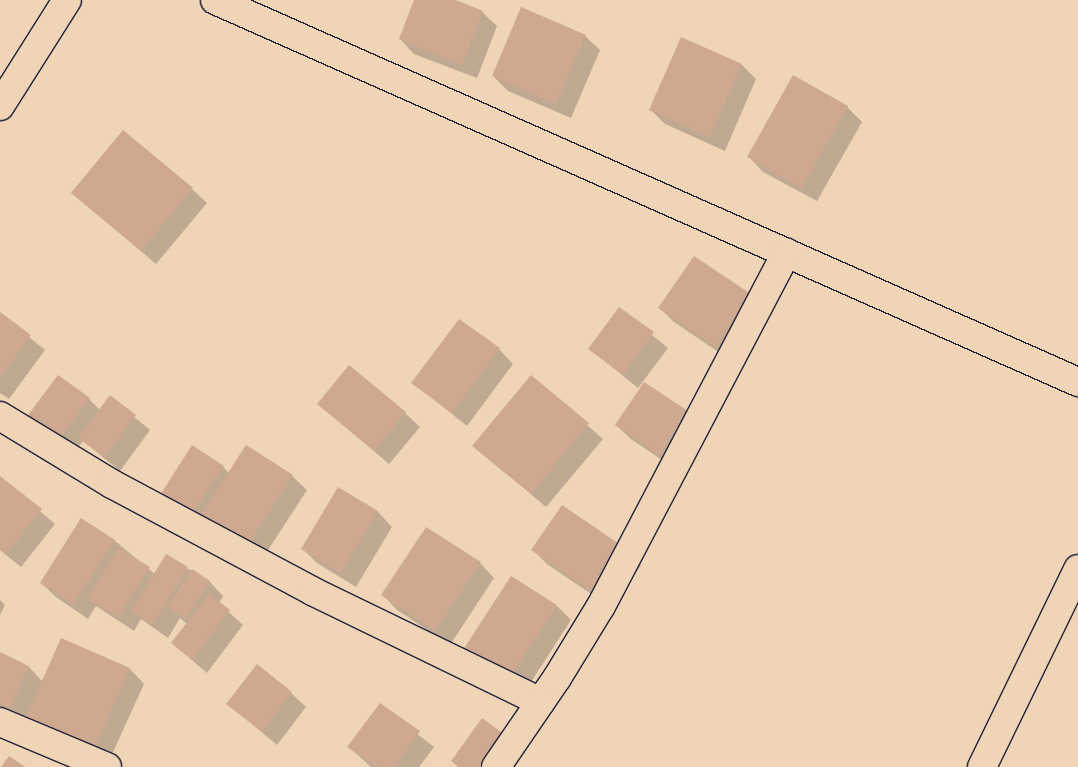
<!DOCTYPE html>
<html>
<head>
<meta charset="utf-8">
<style>
  body { margin:0 }
  #map { position:relative; width:1078px; height:767px; overflow:hidden; background:#efd4b6; font-family:"Patrick Hand",sans-serif }
  div>[style] { position:absolute }
  .shadow>* { inset:0; background:#0003 }
  .building>* { inset:0; background:#cea990 }
  .roads { filter:drop-shadow(1px 0 #22223b) drop-shadow(-1px 0 #22223b) drop-shadow(0 1px #22223b) drop-shadow(0 -1px #22223b) }
  .street>* { height:28px; margin:-14px; padding:0 14px; transform-origin:14px; border-radius:14px; background:#efd4b6 }
  span { translate:-50% -50%; white-space:nowrap; text-align:center; line-height:1.15; -webkit-text-stroke:4px #efd4b6; paint-order:stroke }
</style>
</head>
<body>
<div id="map">
  <div class="shadow">
    <div style="clip-path:polygon(416px 0,453px 0,482px 12px,497px 26px,477px 78px,414px 54px,400px 39px)"></div>
    <div style="clip-path:polygon(585px 36px,600px 50px,571px 118px,508px 91px,493px 76px)"></div>
    <div style="clip-path:polygon(682px 39px,742px 65px,756px 79px,725px 151px,665px 124px,651px 110px)"></div>
    <div style="clip-path:polygon(847px 107px,862px 122px,817px 201px,763px 172px,749px 157px)"></div>
    <div style="clip-path:polygon(192px 189px,207px 203px,156px 264px,73px 193px)"></div>
    <div style="clip-path:polygon(750px 295px,730px 360px,674px 322px,660px 308px)"></div>
    <div style="clip-path:polygon(620px 309px,668px 348px,638px 388px,590px 349px)"></div>
    <div style="clip-path:polygon(0 314px,45px 350px,9px 399px,0 393px)"></div>
    <div style="clip-path:polygon(499px 349px,513px 364px,467px 426px,413px 383px)"></div>
    <div style="clip-path:polygon(531px 377px,603px 439px,546px 507px,474px 446px)"></div>
    <div style="clip-path:polygon(110px 397px,150px 430px,120px 471px,83px 441px,74px 452px,29px 415px,89px 399px,100px 410px)"></div>
    <div style="clip-path:polygon(319px 404px,405px 413px,420px 427px,389px 464px)"></div>
    <div style="clip-path:polygon(687px 412px,674px 468px,631px 439px,616px 425px)"></div>
    <div style="clip-path:polygon(223px 467px,229px 473px,292px 476px,307px 490px,261px 561px,173px 514px)"></div>
    <div style="clip-path:polygon(0 477px,55px 524px,21px 567px,0 550px)"></div>
    <div style="clip-path:polygon(339px 489px,378px 512px,392px 527px,356px 587px,317px 563px,303px 549px)"></div>
    <div style="clip-path:polygon(81px 520px,115px 541px,155px 574px,166px 556px,209px 581px,223px 596px,219px 603px,243px 625px,207px 673px,172px 643px,187px 624px,180px 618px,168px 638px,141px 619px,134px 631px,96px 606px,88px 619px,56px 597px,41px 583px)"></div>
    <div style="clip-path:polygon(533px 550px,627px 551px,641px 565px,612px 608px,547px 564px)"></div>
    <div style="clip-path:polygon(480px 563px,494px 578px,450px 645px,397px 610px,383px 595px)"></div>
    <div style="clip-path:polygon(512px 577px,557px 606px,571px 620px,522px 696px,477px 668px)"></div>
    <div style="clip-path:polygon(0 600px,5px 605px,0 615px)"></div>
    <div style="clip-path:polygon(62px 640px,130px 669px,144px 684px,109px 761px,42px 732px,27px 717px,25px 722px,0 711px,0 654px,29px 667px,43px 682px)"></div>
    <div style="clip-path:polygon(291px 693px,306px 707px,277px 745px,228px 704px)"></div>
    <div style="clip-path:polygon(380px 705px,434px 747px,419px 767px,371px 767px,349px 747px)"></div>
  </div>
  <div class="building">
    <div style="clip-path:polygon(414px 0,456px 0,483px 11px,462px 65px,399px 39px)"></div>
    <div style="clip-path:polygon(521px 7px,586px 35px,556px 104px,492px 76px)"></div>
    <div style="clip-path:polygon(681px 37px,742px 64px,710px 137px,649px 110px)"></div>
    <div style="clip-path:polygon(793px 75px,848px 106px,802px 188px,747px 157px)"></div>
    <div style="clip-path:polygon(123px 130px,193px 188px,141px 251px,71px 193px)"></div>
    <div style="clip-path:polygon(694px 256px,751px 294px,715px 347px,658px 308px)"></div>
    <div style="clip-path:polygon(619px 307px,654px 332px,623px 375px,588px 349px)"></div>
    <div style="clip-path:polygon(0 312px,31px 335px,0 378px)"></div>
    <div style="clip-path:polygon(459px 319px,500px 348px,452px 413px,411px 383px)"></div>
    <div style="clip-path:polygon(349px 365px,406px 412px,374px 451px,317px 404px)"></div>
    <div style="clip-path:polygon(58px 375px,90px 398px,59px 439px,28px 415px)"></div>
    <div style="clip-path:polygon(531px 375px,589px 423px,531px 494px,472px 446px)"></div>
    <div style="clip-path:polygon(644px 382px,688px 411px,659px 455px,615px 425px)"></div>
    <div style="clip-path:polygon(110px 395px,136px 415px,105px 457px,78px 438px)"></div>
    <div style="clip-path:polygon(192px 445px,224px 466px,188px 520px,157px 500px)"></div>
    <div style="clip-path:polygon(246px 445px,293px 475px,246px 548px,199px 518px)"></div>
    <div style="clip-path:polygon(0 476px,42px 509px,6px 554px,0 549px)"></div>
    <div style="clip-path:polygon(338px 487px,378px 511px,341px 573px,301px 549px)"></div>
    <div style="clip-path:polygon(562px 505px,628px 550px,597px 595px,531px 550px)"></div>
    <div style="clip-path:polygon(81px 518px,115px 540px,73px 605px,40px 583px)"></div>
    <div style="clip-path:polygon(426px 527px,481px 562px,435px 631px,381px 595px)"></div>
    <div style="clip-path:polygon(118px 548px,150px 567px,119px 617px,87px 599px)"></div>
    <div style="clip-path:polygon(166px 554px,188px 567px,153px 625px,131px 611px)"></div>
    <div style="clip-path:polygon(192px 569px,210px 581px,186px 619px,168px 607px)"></div>
    <div style="clip-path:polygon(511px 576px,557px 605px,507px 683px,461px 653px)"></div>
    <div style="clip-path:polygon(209px 594px,230px 610px,192px 660px,171px 643px)"></div>
    <div style="clip-path:polygon(61px 638px,130px 668px,95px 748px,26px 717px)"></div>
    <div style="clip-path:polygon(0 652px,29px 666px,10px 708px,0 704px)"></div>
    <div style="clip-path:polygon(257px 664px,292px 692px,262px 732px,226px 704px)"></div>
    <div style="clip-path:polygon(380px 703px,420px 731px,395px 767px,377px 767px,347px 747px)"></div>
    <div style="clip-path:polygon(482px 718px,508px 737px,487px 767px,458px 767px,451px 761px)"></div>
    <div style="clip-path:polygon(9px 756px,25px 767px,1px 767px)"></div>
  </div>
  <div class="roads">
    <div class="street">
      <div style="left:215px;top:0;width:944px;rotate:23.88deg"></div>
      <div style="left:0;top:106px;width:125px;rotate:-57.7deg"></div>
      <div style="left:0;top:416px;width:131px;rotate:31.3deg"></div>
      <div style="left:112px;top:484px;width:227px;rotate:28.1deg"></div>
      <div style="left:312px;top:591px;width:254px;rotate:25.9deg"></div>
      <div style="left:0;top:722px;width:116px;rotate:22.8deg"></div>
      <div style="left:496px;top:767px;width:108px;rotate:-55.6deg"></div>
      <div style="left:557px;top:678px;width:84px;rotate:-58.6deg"></div>
      <div style="left:601px;top:606px;width:399px;rotate:-62.3deg"></div>
      <div style="left:982px;top:767px;width:220px;rotate:-64.1deg"></div>
    </div>
  </div>
</div>
</body>
</html>
